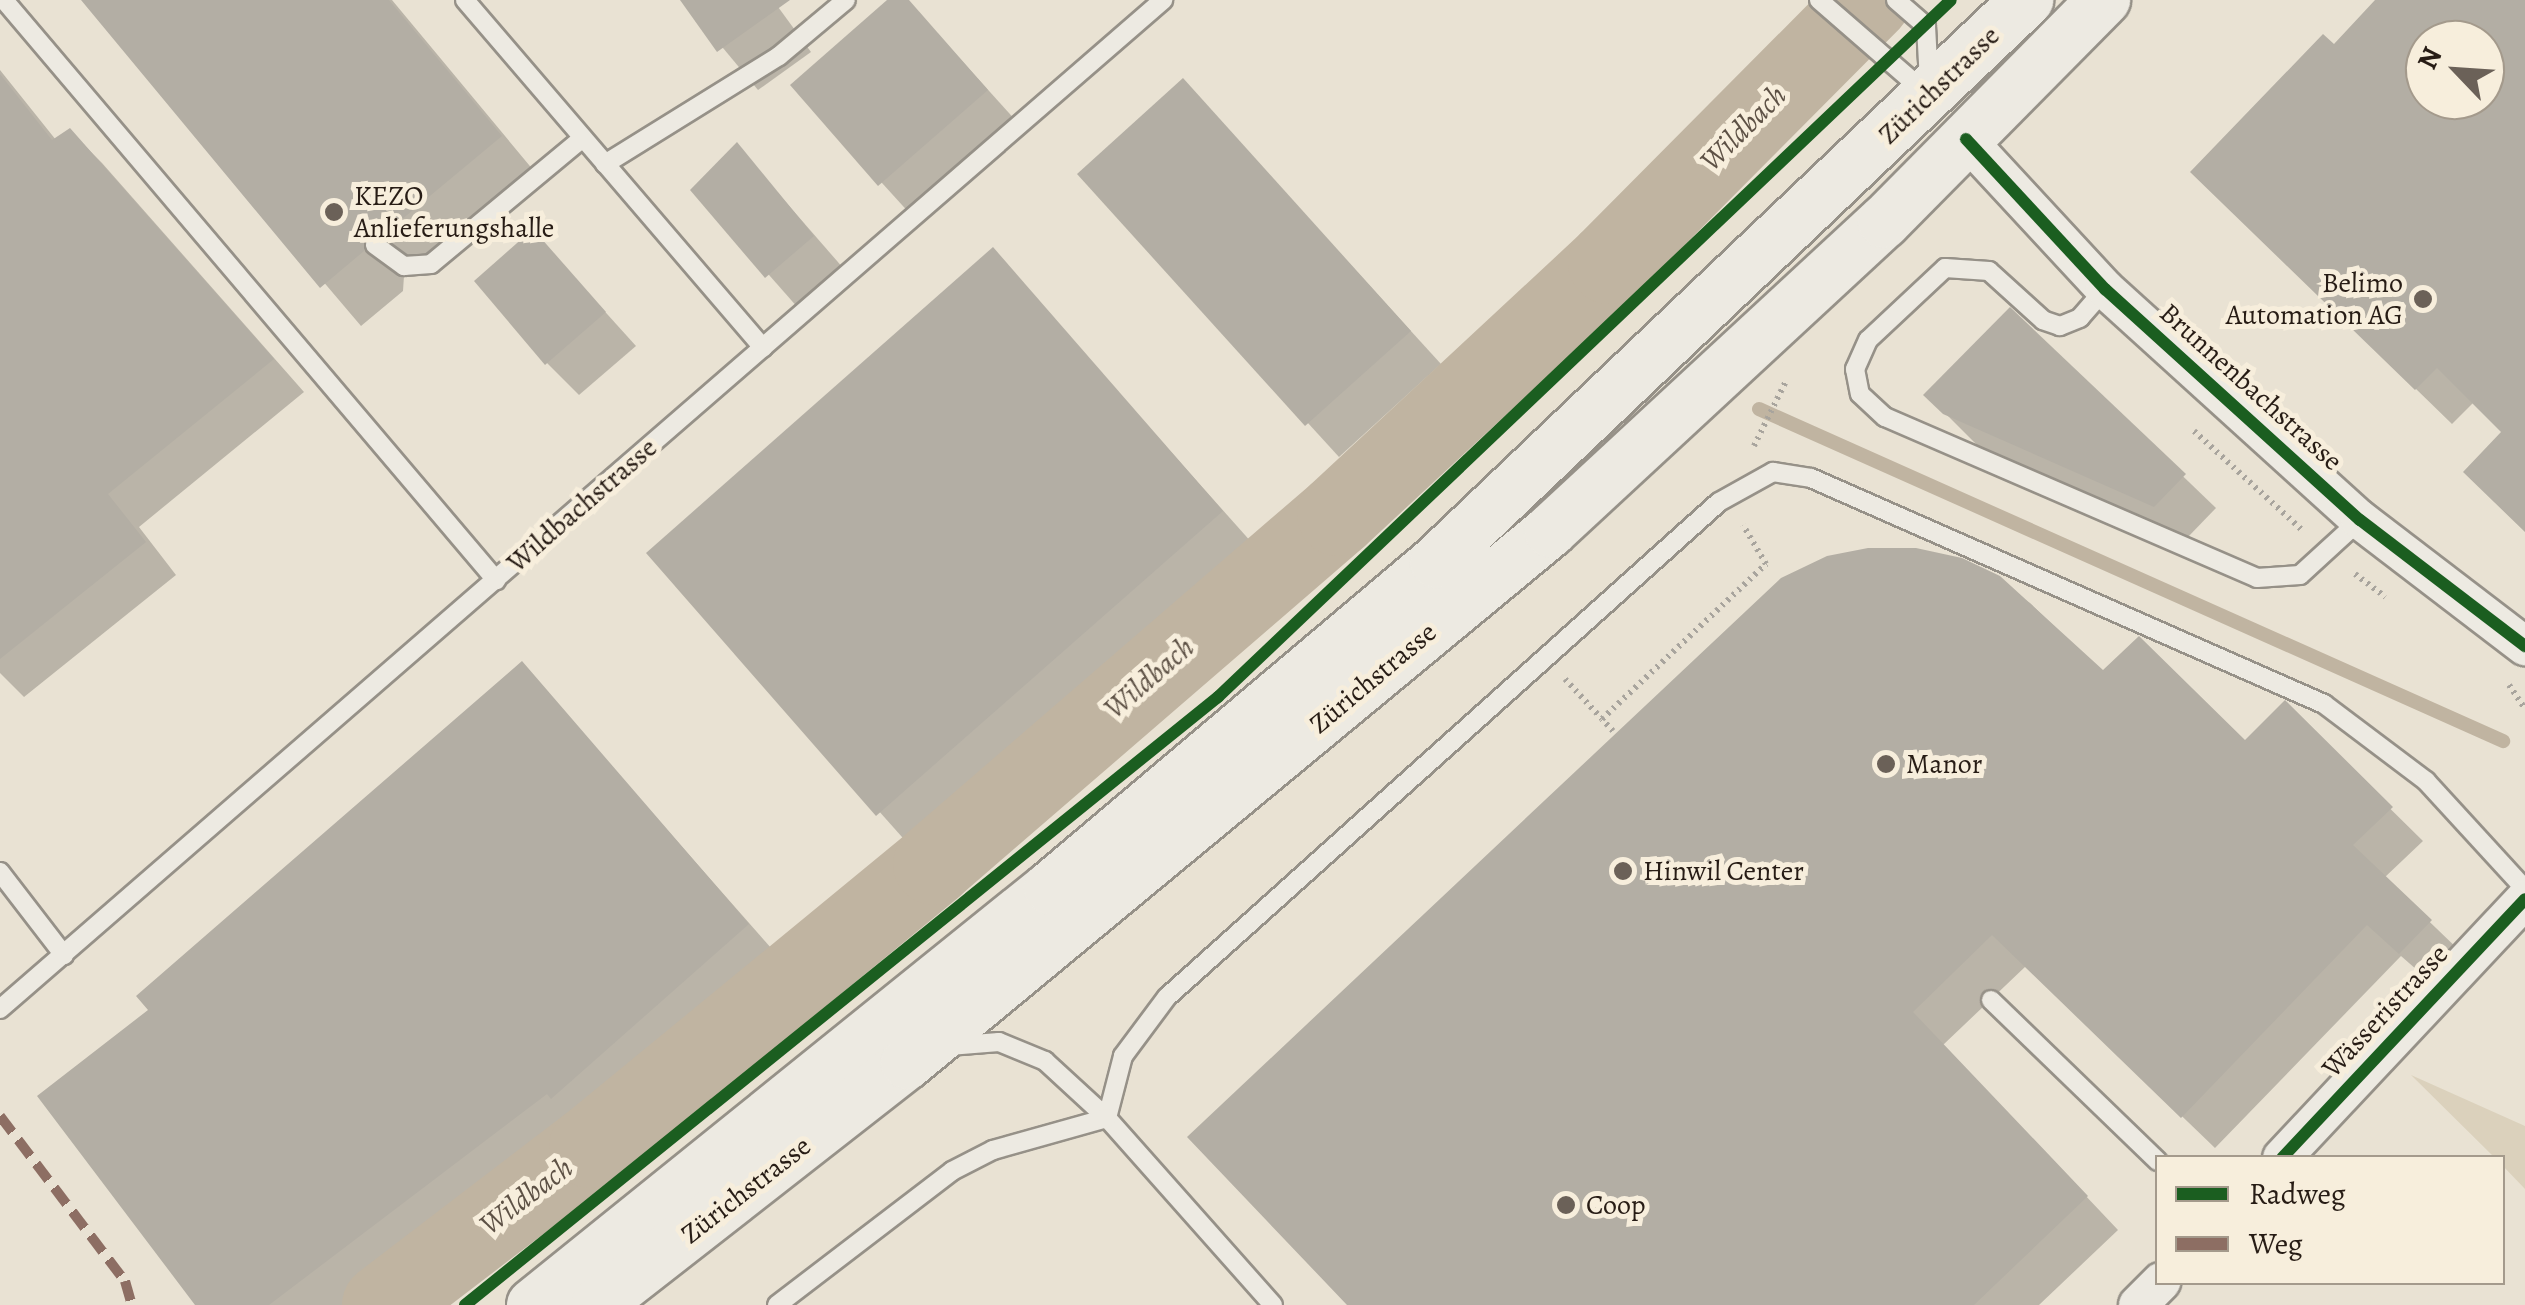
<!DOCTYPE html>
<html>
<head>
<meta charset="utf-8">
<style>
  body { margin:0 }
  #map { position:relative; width:2525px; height:1305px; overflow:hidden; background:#e9e2d3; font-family:Alegreya,serif }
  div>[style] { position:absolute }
  .green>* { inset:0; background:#dbd1bc }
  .shadow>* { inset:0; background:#0003 }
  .stream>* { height:14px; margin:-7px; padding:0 7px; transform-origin:7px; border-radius:7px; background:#c0b4a1 }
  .river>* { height:82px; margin:-41px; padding:0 41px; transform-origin:41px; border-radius:41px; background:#c0b4a1 }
  .building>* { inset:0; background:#b3aea4 }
  .path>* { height:6px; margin-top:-3px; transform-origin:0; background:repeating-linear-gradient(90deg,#a8a49d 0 2.5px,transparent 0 7.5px) }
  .roads { filter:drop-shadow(2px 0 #969188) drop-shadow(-2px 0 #969188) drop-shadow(0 2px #969188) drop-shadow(0 -2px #969188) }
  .lane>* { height:18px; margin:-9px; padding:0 9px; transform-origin:9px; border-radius:9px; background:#edeae2 }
  .street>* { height:38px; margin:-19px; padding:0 19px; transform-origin:19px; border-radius:19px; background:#edeae2 }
  .secondary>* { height:52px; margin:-26px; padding:0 26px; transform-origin:26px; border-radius:26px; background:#edeae2 }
  .quiet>* { height:10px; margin-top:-5px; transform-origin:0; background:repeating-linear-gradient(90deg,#8d6e63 0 20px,transparent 0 30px) }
  .cycleway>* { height:12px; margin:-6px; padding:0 6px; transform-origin:6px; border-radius:6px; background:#1b5e20 }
  .dots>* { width:28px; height:28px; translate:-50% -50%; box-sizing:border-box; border:5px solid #f7eedc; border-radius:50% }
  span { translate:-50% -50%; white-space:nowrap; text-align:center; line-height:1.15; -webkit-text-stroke:10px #f7eedc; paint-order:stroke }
  .street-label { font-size:28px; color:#271c15 }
  .poi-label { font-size:28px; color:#271c15 }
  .left { translate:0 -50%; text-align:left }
  .right { translate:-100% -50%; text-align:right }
  .water-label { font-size:30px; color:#5d5145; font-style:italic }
  .legend { position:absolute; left:2155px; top:1155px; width:350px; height:130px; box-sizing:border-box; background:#f7eedc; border:2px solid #a49a8c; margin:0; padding:12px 18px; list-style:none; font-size:30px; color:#271c15 }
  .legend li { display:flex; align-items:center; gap:20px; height:50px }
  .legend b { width:50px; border:2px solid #a49a8c }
  .north { position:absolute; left:2405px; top:20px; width:100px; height:100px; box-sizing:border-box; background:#f7eedc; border:2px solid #a49a8c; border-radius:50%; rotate:295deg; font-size:28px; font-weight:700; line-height:40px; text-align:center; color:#271c15 }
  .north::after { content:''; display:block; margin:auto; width:35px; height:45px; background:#6b6158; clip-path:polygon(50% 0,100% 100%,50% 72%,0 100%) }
</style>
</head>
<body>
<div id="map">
  <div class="green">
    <div style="clip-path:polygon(2411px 1075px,2525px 1126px,2525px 1189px,2503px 1166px,2502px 1158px,2494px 1157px)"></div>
  </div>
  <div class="shadow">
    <div style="clip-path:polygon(84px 0,392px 0,539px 177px,423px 274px,404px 276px,403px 291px,361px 326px)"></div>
    <div style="clip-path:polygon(683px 0,773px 0,811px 52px,758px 90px)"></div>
    <div style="clip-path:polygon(891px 0,907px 0,1018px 123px,912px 216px,793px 85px)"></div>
    <div style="clip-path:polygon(evenodd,2378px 0,2525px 0,2525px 530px,2504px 432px,2474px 402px,2452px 424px,2229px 207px,2334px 48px,2378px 0,2425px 40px,2485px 40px,2485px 100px,2425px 100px,2425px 40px)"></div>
    <div style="clip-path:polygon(0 70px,56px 140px,70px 131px,102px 163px,304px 392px,139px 527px,176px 575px,24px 697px,0 673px)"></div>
    <div style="clip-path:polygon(1183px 81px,1441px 364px,1339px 457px,1080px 174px)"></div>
    <div style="clip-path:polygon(737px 146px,844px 269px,799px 309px,694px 190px)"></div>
    <div style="clip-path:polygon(533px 232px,636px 346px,579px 395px,547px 363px)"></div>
    <div style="clip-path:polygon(992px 251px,1253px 544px,910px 846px,649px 553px)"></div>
    <div style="clip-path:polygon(2010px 310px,2216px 508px,2187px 538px,1978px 446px,1927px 395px)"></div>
    <div style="clip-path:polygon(1962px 561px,2030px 603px,2103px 673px,2245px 744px,2283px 703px,2423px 841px,2384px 878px,2462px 953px,2433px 984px,2401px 956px,2215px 1148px,2026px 966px,1943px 1045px,2118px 1230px,2039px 1305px,1350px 1305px)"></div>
    <div style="clip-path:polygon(522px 665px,779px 957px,584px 1129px,580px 1125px,342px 1305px,198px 1305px,152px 1011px)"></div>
  </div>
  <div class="stream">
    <div style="left:1759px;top:409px;width:815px;rotate:24.05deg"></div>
  </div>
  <div class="river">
    <div style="left:383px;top:1305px;width:260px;rotate:-37.4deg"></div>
    <div style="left:590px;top:1147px;width:445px;rotate:-39.4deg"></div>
    <div style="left:934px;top:864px;width:534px;rotate:-40.82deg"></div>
    <div style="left:1338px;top:515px;width:370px;rotate:-42.9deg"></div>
    <div style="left:1609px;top:263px;width:371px;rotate:-45.2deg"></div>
  </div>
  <div class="building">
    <div style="clip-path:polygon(81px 0,389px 0,502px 136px,383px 235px,366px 237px,364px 251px,320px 288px)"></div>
    <div style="clip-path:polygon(680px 0,790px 0,717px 52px)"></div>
    <div style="clip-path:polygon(887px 0,909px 0,988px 90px,878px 186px,790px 85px)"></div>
    <div style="clip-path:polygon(evenodd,2375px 0,2525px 0,2525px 532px,2463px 472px,2501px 432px,2437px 368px,2415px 390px,2190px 172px,2323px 34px,2334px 44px,2375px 0,2425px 40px,2485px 40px,2485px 100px,2425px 100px,2425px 40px)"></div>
    <div style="clip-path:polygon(0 74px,52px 140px,70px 128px,274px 359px,108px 494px,146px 542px,0 659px)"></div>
    <div style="clip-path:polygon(1183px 78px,1411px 331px,1305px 426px,1077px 174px)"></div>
    <div style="clip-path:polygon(737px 142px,814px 236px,765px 278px,690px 190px)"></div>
    <div style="clip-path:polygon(533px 229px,606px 312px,545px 365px,474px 281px)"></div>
    <div style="clip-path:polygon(993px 247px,1223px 511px,876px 816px,646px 553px)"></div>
    <div style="clip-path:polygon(2010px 307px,2186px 474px,2154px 507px,1943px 414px,1923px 395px)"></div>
    <div style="clip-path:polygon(1868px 548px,1916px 548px,1962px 558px,2000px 576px,2103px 670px,2139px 636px,2245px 740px,2285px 700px,2393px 807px,2353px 845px,2432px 920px,2399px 954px,2367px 925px,2181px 1118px,1992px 935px,1913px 1012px,2088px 1196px,1974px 1305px,1347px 1305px,1187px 1137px,1781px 578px,1827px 556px)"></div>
    <div style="clip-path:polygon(522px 661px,749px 924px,551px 1099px,547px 1094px,269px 1305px,195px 1305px,37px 1096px,148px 1010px,136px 996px)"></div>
  </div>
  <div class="path">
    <div style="left:2194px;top:431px;width:148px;rotate:42.5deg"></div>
    <div style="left:1754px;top:446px;width:72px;rotate:-63.8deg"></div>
    <div style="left:2355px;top:574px;width:38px;rotate:37deg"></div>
    <div style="left:1565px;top:679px;width:54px;rotate:47.2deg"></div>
    <div style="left:2509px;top:685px;width:29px;rotate:56deg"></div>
    <div style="left:1613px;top:731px;width:16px;rotate:-133deg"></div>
    <div style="left:1602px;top:719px;width:226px;rotate:-43.4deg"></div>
    <div style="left:1766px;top:564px;width:45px;rotate:-120.5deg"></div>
  </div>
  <div class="roads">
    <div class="lane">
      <div style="left:4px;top:0;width:761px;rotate:49.69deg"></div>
      <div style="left:465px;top:0;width:458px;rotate:49.4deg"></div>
      <div style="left:1819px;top:0;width:142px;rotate:41deg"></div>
      <div style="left:1896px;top:0;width:40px;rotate:41deg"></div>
      <div style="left:1926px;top:26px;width:55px;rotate:86.9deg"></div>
      <div style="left:605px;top:164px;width:205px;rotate:-31.8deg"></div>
      <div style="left:779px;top:56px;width:87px;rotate:-39.9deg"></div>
      <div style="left:375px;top:245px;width:36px;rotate:36deg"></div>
      <div style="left:404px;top:266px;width:27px;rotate:-4deg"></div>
      <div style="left:431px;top:264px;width:197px;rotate:-39.7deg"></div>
      <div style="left:2105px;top:289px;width:38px;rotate:131deg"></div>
      <div style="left:2080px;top:318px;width:22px;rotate:158deg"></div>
      <div style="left:2060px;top:326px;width:18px;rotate:-161deg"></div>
      <div style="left:2043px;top:320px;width:73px;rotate:-137.8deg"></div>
      <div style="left:1989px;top:271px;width:44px;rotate:-176.1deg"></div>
      <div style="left:1945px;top:268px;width:105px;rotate:136.9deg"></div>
      <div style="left:1868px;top:340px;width:32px;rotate:114deg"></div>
      <div style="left:1855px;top:369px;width:25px;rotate:79deg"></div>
      <div style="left:1860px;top:394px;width:34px;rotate:43deg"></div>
      <div style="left:1885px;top:417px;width:405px;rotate:23.4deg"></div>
      <div style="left:2257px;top:578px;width:43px;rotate:-4deg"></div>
      <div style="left:2300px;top:575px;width:81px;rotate:-42.5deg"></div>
      <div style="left:0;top:872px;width:105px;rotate:52.4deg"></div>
      <div style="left:1991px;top:1000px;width:232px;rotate:44deg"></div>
      <div style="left:0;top:1009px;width:1540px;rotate:-40.94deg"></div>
      <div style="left:949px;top:1046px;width:50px;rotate:-4.6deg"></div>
      <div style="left:999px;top:1042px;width:50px;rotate:22.4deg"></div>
      <div style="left:1045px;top:1061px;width:84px;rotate:42.6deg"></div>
      <div style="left:1107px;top:1118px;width:250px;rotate:48.4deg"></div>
      <div style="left:1107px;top:1118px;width:64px;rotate:-75.5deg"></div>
      <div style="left:1123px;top:1056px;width:74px;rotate:-53.3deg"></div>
      <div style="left:1167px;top:997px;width:741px;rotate:-41.88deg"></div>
      <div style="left:1719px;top:502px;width:62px;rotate:-29.1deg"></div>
      <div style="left:1773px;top:472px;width:38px;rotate:9deg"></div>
      <div style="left:1811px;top:478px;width:561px;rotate:23.78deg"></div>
      <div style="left:2324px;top:704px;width:128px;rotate:37deg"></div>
      <div style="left:2426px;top:781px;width:147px;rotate:47.5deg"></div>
      <div style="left:777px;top:1305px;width:220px;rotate:-37.4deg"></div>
      <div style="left:952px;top:1171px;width:46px;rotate:-27.1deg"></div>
      <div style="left:993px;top:1150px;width:118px;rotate:-15.7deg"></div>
    </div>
    <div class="street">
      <div style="left:1966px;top:139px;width:205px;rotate:47.2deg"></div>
      <div style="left:2105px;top:289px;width:344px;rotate:42.2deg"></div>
      <div style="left:2360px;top:520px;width:208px;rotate:37.4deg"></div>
      <div style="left:2282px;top:1158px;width:355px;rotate:-46.8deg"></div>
      <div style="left:2138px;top:1305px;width:33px;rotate:-45deg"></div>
    </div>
    <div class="secondary">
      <div style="left:533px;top:1305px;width:664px;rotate:-38.89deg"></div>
      <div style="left:1050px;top:888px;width:505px;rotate:-40.18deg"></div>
      <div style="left:1436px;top:562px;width:816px;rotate:-43.56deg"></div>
      <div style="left:597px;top:1305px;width:393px;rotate:-38deg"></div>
      <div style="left:907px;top:1063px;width:835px;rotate:-39.6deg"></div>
      <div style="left:1550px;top:531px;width:455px;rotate:-42.8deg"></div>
      <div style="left:1884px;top:222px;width:313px;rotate:-45.3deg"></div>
    </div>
  </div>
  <div class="quiet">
    <div style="left:0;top:1116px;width:207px;rotate:52.9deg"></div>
    <div style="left:125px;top:1281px;width:25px;rotate:74deg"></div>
  </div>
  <div class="cycleway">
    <div style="left:1966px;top:139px;width:205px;rotate:47.2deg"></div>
    <div style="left:2105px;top:289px;width:344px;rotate:42.2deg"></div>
    <div style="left:2360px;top:520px;width:208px;rotate:37.4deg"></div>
    <div style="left:2282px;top:1158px;width:355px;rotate:-46.8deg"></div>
    <div style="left:465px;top:1305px;width:968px;rotate:-38.92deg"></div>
    <div style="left:1218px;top:697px;width:1011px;rotate:-43.56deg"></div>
  </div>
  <div class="dots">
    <div style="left:334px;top:212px;background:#6b6158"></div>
    <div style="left:2423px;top:299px;background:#6b6158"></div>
    <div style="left:1886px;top:764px;background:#6b6158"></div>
    <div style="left:1623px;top:871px;background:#6b6158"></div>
    <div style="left:1566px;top:1205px;background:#6b6158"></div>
  </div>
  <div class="street-label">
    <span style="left:1939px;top:85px;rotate:-44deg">Zürichstrasse</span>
    <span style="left:2251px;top:387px;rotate:42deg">Brunnenbachstrasse</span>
    <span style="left:582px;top:505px;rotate:-41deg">Wildbachstrasse</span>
    <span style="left:1373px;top:678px;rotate:-40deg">Zürichstrasse</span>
    <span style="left:2385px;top:1011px;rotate:-47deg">Wässeristrasse</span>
    <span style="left:746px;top:1190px;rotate:-38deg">Zürichstrasse</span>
  </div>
  <div class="poi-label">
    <span class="left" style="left:354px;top:212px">KEZO<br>Anlieferungshalle</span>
    <span class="right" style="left:2403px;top:299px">Belimo<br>Automation AG</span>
    <span class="left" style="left:1906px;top:764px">Manor</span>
    <span class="left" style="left:1643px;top:871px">Hinwil Center</span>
    <span class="left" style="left:1586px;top:1205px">Coop</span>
  </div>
  <div class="water-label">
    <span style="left:1743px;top:128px;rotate:-45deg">Wildbach</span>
    <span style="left:1149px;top:678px;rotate:-41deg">Wildbach</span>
    <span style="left:526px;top:1196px;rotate:-37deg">Wildbach</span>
  </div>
  <ul class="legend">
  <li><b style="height:12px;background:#1b5e20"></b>Radweg</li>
  <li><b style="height:12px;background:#8d6e63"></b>Weg</li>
  </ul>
  <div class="north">N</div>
</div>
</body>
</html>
